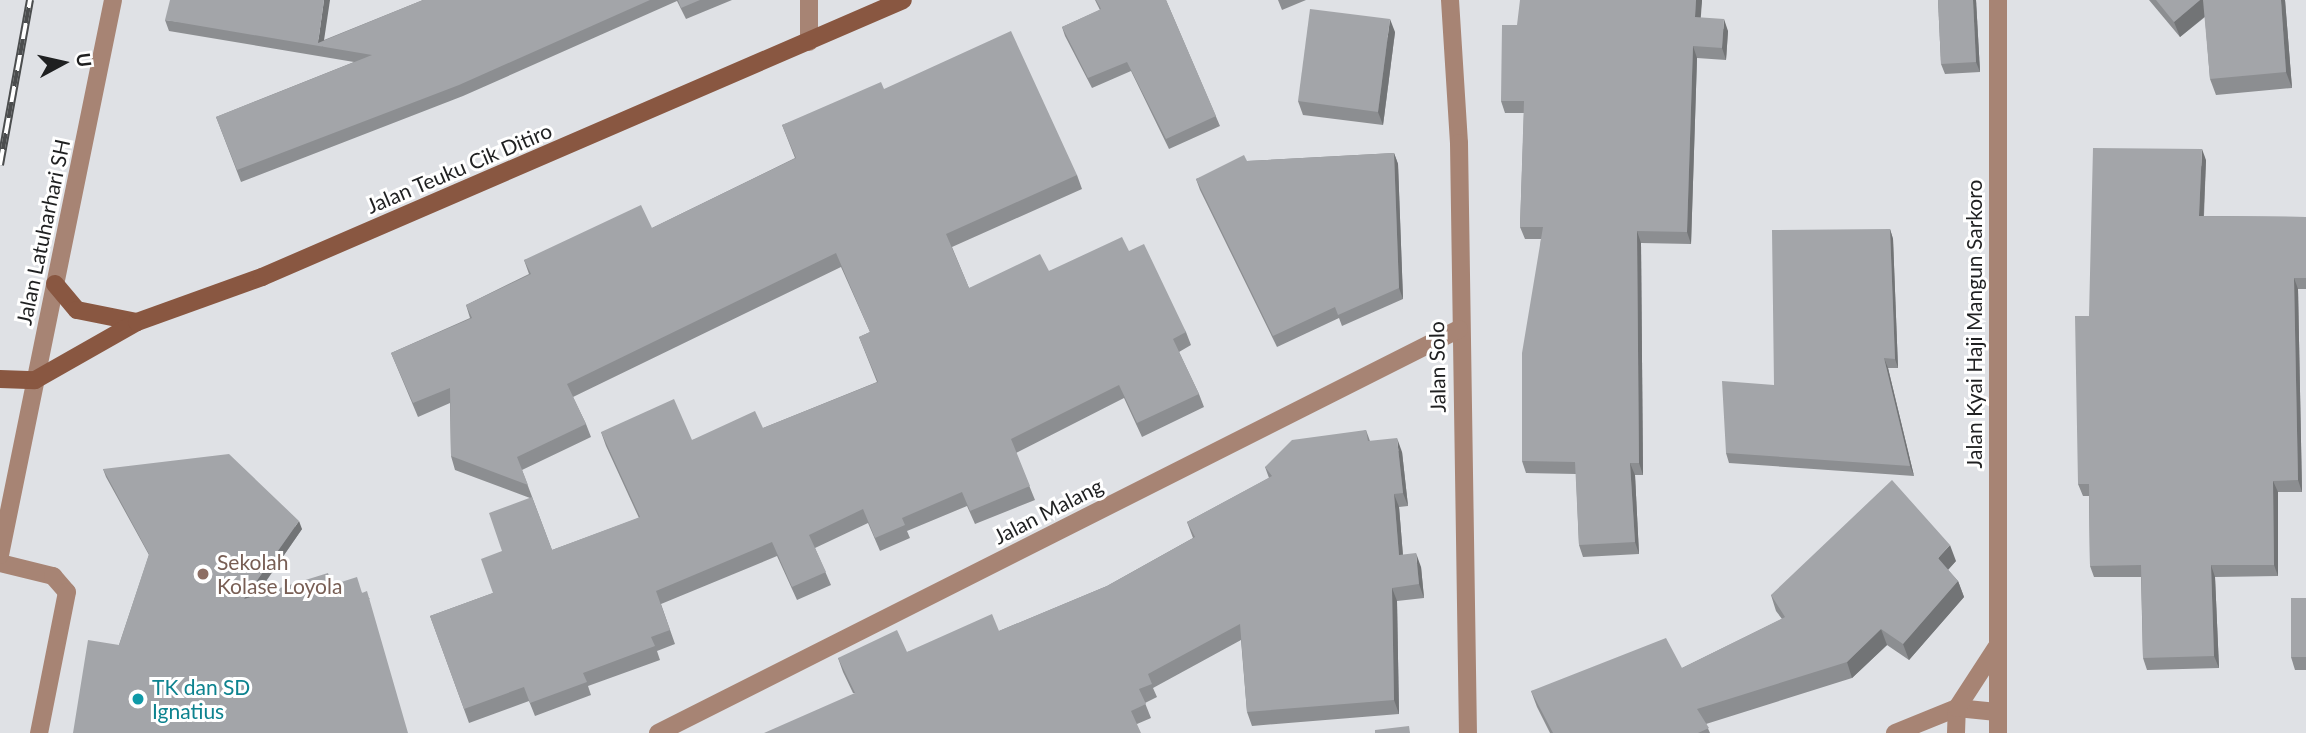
<!DOCTYPE html>
<html>
<head>
<meta charset="utf-8">
<style>
  body { margin:0 }
  #map { position:relative; width:2306px; height:733px; overflow:hidden; background:#dfe1e5; font-family:Lato,sans-serif }
  div>[style] { position:absolute }
  .service>* { height:18px; margin:-9px; padding:0 9px; transform-origin:9px; border-radius:9px; background:#a78474 }
  .minor>* { height:18px; margin:-9px; padding:0 9px; transform-origin:9px; border-radius:9px; background:#a78474 }
  .tertiary>* { height:18px; margin:-9px; padding:0 9px; transform-origin:9px; border-radius:9px; background:#a78474 }
  .secondary>* { height:18px; margin:-9px; padding:0 9px; transform-origin:9px; border-radius:9px; background:#895741 }
  .rail>* { height:8px; margin-top:-4px; transform-origin:0; background:repeating-linear-gradient(90deg,#fff 0 16px,#4b4d4e 0 32px); box-sizing:border-box; border-block:2px solid #4b4d4e }
  .wall>* { inset:0; background:#8c8e91 }
  .shaded-wall>* { inset:0; background:#727476 }
  .building>* { inset:0; background:#a3a5a9 }
  .dots>* { width:19px; height:19px; translate:-50% -50%; box-sizing:border-box; border:4px solid #fff; border-radius:50% }
  span { translate:-50% -50%; white-space:nowrap; text-align:center; line-height:1.15; -webkit-text-stroke:6px #fff; paint-order:stroke }
  .street-label { font-size:21px; color:#1f2021 }
  .education-label { font-size:21px; color:#785e54 }
  .left { translate:0 -50%; text-align:left }
  .culture-label { font-size:21px; color:#0d838f }
  .north { position:absolute; left:28px; top:28px; width:70px; height:70px; -webkit-text-stroke:5px #fff; paint-order:stroke; rotate:82deg; font-size:19px; font-weight:700; line-height:28px; text-align:center; color:#1f2021 }
  .north::after { content:''; display:block; margin:auto; width:24px; height:32px; background:#1f2021; clip-path:polygon(50% 0,100% 100%,50% 72%,0 100%) }
</style>
</head>
<body>
<div id="map">
  <div class="service">
    <div style="left:0;top:563px;width:55px;rotate:13.8deg"></div>
    <div style="left:53px;top:576px;width:21px;rotate:49deg"></div>
    <div style="left:67px;top:592px;width:144px;rotate:101.2deg"></div>
  </div>
  <div class="minor">
    <div style="left:1450px;top:0;width:143px;rotate:86.4deg"></div>
    <div style="left:1459px;top:143px;width:590px;rotate:89.13deg"></div>
    <div style="left:809px;top:42px;width:42px;rotate:-90deg"></div>
    <div style="left:658px;top:733px;width:897px;rotate:-26.76deg"></div>
    <div style="left:1895px;top:733px;width:67px;rotate:-22deg"></div>
    <div style="left:1957px;top:708px;width:40px;rotate:5.7deg"></div>
  </div>
  <div class="tertiary">
    <div style="left:0;top:555px;width:566px;rotate:-78.49deg"></div>
    <div style="left:1956px;top:733px;width:25px;rotate:-88deg"></div>
    <div style="left:1957px;top:708px;width:72px;rotate:-57deg"></div>
    <div style="left:1998px;top:733px;width:733px;rotate:-90deg"></div>
  </div>
  <div class="secondary">
    <div style="left:55px;top:284px;width:34px;rotate:50deg"></div>
    <div style="left:77px;top:310px;width:61px;rotate:11.3deg"></div>
    <div style="left:0;top:379px;width:35px;rotate:2deg"></div>
    <div style="left:35px;top:380px;width:117px;rotate:-29.6deg"></div>
    <div style="left:137px;top:322px;width:133px;rotate:-19.8deg"></div>
    <div style="left:262px;top:277px;width:698px;rotate:-23.37deg"></div>
  </div>
  <div class="rail">
    <div style="left:0;top:165px;width:168px;rotate:-79.7deg"></div>
  </div>
  <div class="wall">
    <div style="clip-path:polygon(423px 0,732px 0,686px 19px,677px 1px,463px 96px,241px 182px,216px 117px,354px 62px,169px 31px,165px 20px,324px 40px)"></div>
    <div style="clip-path:polygon(1095px 0,1166px 0,1220px 126px,1169px 149px,1131px 71px,1092px 88px,1065px 36px,1062px 27px,1100px 10px)"></div>
    <div style="clip-path:polygon(1278px 0,1306px 0,1282px 10px)"></div>
    <div style="clip-path:polygon(1702px 0,1700px 18px,1728px 31px,1726px 60px,1697px 58px,1691px 244px,1641px 243px,1643px 475px,1635px 475px,1639px 554px,1583px 557px,1579px 545px,1576px 474px,1526px 473px,1522px 461px,1541px 239px,1525px 239px,1520px 227px,1524px 113px,1505px 113px,1501px 101px,1517px 25px)"></div>
    <div style="clip-path:polygon(1938px 0,1976px 0,1980px 72px,1945px 74px,1941px 64px)"></div>
    <div style="clip-path:polygon(2149px 0,2285px 0,2292px 88px,2216px 95px,2210px 79px,2205px 17px,2180px 37px)"></div>
    <div style="clip-path:polygon(1395px 32px,1383px 125px,1303px 115px,1298px 101px)"></div>
    <div style="clip-path:polygon(evenodd,884px 89px,1077px 175px,1082px 189px,952px 247px,969px 288px,1049px 271px,1129px 251px,1186px 332px,1191px 345px,1179px 352px,1199px 394px,1204px 407px,1142px 437px,1124px 398px,1016px 453px,1035px 500px,975px 524px,967px 506px,907px 531px,910px 538px,880px 551px,868px 523px,815px 548px,831px 585px,797px 600px,777px 556px,661px 604px,675px 644px,657px 651px,660px 660px,588px 686px,591px 695px,535px 716px,529px 701px,469px 723px,430px 616px,493px 593px,502px 551px,530px 498px,455px 470px,451px 456px,450px 403px,418px 417px,391px 353px,470px 318px,466px 305px,529px 274px,524px 260px,652px 228px,795px 158px,782px 125px,884px 89px,841px 267px,870px 332px,859px 337px,877px 382px,763px 428px,692px 440px,601px 432px,606px 446px,639px 518px,552px 550px,522px 470px,591px 437px,586px 424px,573px 397px,841px 267px)"></div>
    <div style="clip-path:polygon(1394px 153px,1398px 164px,1403px 299px,1342px 326px,1339px 318px,1277px 347px,1200px 190px,1196px 179px,1247px 161px)"></div>
    <div style="clip-path:polygon(2206px 160px,2204px 216px,2306px 217px,2306px 289px,2298px 289px,2302px 492px,2278px 492px,2278px 576px,2215px 577px,2219px 668px,2147px 670px,2143px 658px,2141px 577px,2094px 577px,2090px 566px,2089px 496px,2083px 496px,2078px 484px,2089px 316px)"></div>
    <div style="clip-path:polygon(1890px 229px,1893px 239px,1898px 368px,1888px 368px,1914px 476px,1729px 463px,1726px 453px,1774px 385px)"></div>
    <div style="clip-path:polygon(1366px 430px,1370px 441px,1402px 452px,1408px 506px,1399px 507px,1403px 555px,1421px 567px,1424px 598px,1397px 601px,1399px 714px,1252px 726px,1247px 712px,1241px 640px,1153px 688px,1157px 697px,1145px 703px,1151px 718px,1137px 724px,853px 693px,843px 672px,838px 658px,907px 652px,999px 631px,1107px 586px,1193px 538px,1187px 522px,1269px 478px,1265px 467px)"></div>
    <div style="clip-path:polygon(103px 469px,302px 529px,256px 596px,332px 585px,363px 593px,370px 599px,119px 645px,149px 555px,106px 477px)"></div>
    <div style="clip-path:polygon(1956px 561px,1948px 570px,1958px 581px,1964px 597px,1909px 660px,1887px 645px,1852px 678px,1706px 724px,1710px 733px,1550px 733px,1537px 707px,1531px 691px,1682px 668px,1782px 619px,1776px 611px,1771px 595px)"></div>
    <div style="clip-path:polygon(2306px 598px,2306px 670px,2295px 670px,2291px 657px)"></div>
  </div>
  <div class="shaded-wall">
    <div style="clip-path:polygon(324px 0,330px 0,323px 47px,318px 43px)"></div>
    <div style="clip-path:polygon(1696px 0,1702px 0,1700px 29px,1695px 17px)"></div>
    <div style="clip-path:polygon(1973px 0,1976px 0,1980px 72px,1976px 62px)"></div>
    <div style="clip-path:polygon(2200px 0,2204px 0,2209px 13px,2180px 37px,2174px 22px)"></div>
    <div style="clip-path:polygon(2281px 0,2285px 0,2292px 88px,2286px 72px)"></div>
    <div style="clip-path:polygon(1390px 19px,1395px 32px,1383px 125px,1378px 112px)"></div>
    <div style="clip-path:polygon(1724px 19px,1728px 31px,1726px 60px,1722px 48px)"></div>
    <div style="clip-path:polygon(1693px 46px,1697px 58px,1691px 244px,1687px 232px)"></div>
    <div style="clip-path:polygon(2202px 149px,2206px 160px,2203px 227px,2199px 216px)"></div>
    <div style="clip-path:polygon(1394px 153px,1398px 164px,1403px 299px,1399px 288px)"></div>
    <div style="clip-path:polygon(1890px 229px,1893px 239px,1898px 368px,1895px 359px)"></div>
    <div style="clip-path:polygon(1637px 231px,1641px 243px,1643px 475px,1639px 463px)"></div>
    <div style="clip-path:polygon(2294px 278px,2298px 289px,2302px 492px,2298px 480px)"></div>
    <div style="clip-path:polygon(1884px 358px,1888px 368px,1914px 476px,1910px 466px)"></div>
    <div style="clip-path:polygon(1397px 438px,1402px 452px,1408px 506px,1403px 493px)"></div>
    <div style="clip-path:polygon(1630px 463px,1635px 475px,1639px 554px,1635px 542px)"></div>
    <div style="clip-path:polygon(2273px 481px,2278px 492px,2278px 576px,2274px 565px)"></div>
    <div style="clip-path:polygon(1394px 494px,1399px 507px,1404px 569px,1399px 555px)"></div>
    <div style="clip-path:polygon(299px 521px,302px 529px,247px 608px,244px 599px)"></div>
    <div style="clip-path:polygon(1950px 545px,1956px 561px,1944px 574px,1938px 558px)"></div>
    <div style="clip-path:polygon(1416px 553px,1421px 567px,1424px 598px,1419px 584px)"></div>
    <div style="clip-path:polygon(2211px 565px,2215px 577px,2219px 668px,2214px 656px)"></div>
    <div style="clip-path:polygon(1958px 581px,1964px 597px,1909px 660px,1903px 644px)"></div>
    <div style="clip-path:polygon(1392px 588px,1397px 601px,1399px 714px,1394px 700px)"></div>
    <div style="clip-path:polygon(1881px 629px,1887px 645px,1852px 678px,1847px 662px)"></div>
  </div>
  <div class="building">
    <div style="clip-path:polygon(170px 0,324px 0,318px 43px,423px 0,650px 0,459px 85px,237px 170px,216px 117px,372px 55px,165px 20px)"></div>
    <div style="clip-path:polygon(678px 0,700px 0,681px 8px)"></div>
    <div style="clip-path:polygon(1096px 0,1166px 0,1216px 116px,1166px 139px,1127px 62px,1088px 78px,1062px 27px,1101px 9px)"></div>
    <div style="clip-path:polygon(1520px 0,1696px 0,1695px 17px,1724px 19px,1722px 48px,1693px 46px,1687px 232px,1637px 231px,1639px 463px,1630px 463px,1635px 542px,1579px 545px,1575px 462px,1522px 461px,1522px 353px,1543px 227px,1520px 227px,1524px 101px,1501px 101px,1502px 25px,1517px 25px)"></div>
    <div style="clip-path:polygon(1938px 0,1973px 0,1976px 62px,1941px 64px)"></div>
    <div style="clip-path:polygon(2156px 0,2200px 0,2174px 22px)"></div>
    <div style="clip-path:polygon(2203px 0,2281px 0,2286px 72px,2210px 79px)"></div>
    <div style="clip-path:polygon(1310px 9px,1390px 19px,1378px 112px,1298px 101px)"></div>
    <div style="clip-path:polygon(1011px 31px,1077px 175px,946px 234px,969px 288px,1040px 254px,1049px 271px,1122px 237px,1129px 251px,1144px 244px,1186px 332px,1173px 339px,1199px 394px,1137px 423px,1119px 385px,1011px 439px,1030px 486px,970px 511px,962px 492px,902px 518px,905px 525px,875px 538px,863px 509px,809px 535px,826px 572px,792px 587px,772px 542px,656px 591px,670px 630px,651px 637px,655px 646px,583px 673px,587px 682px,530px 703px,524px 687px,464px 709px,430px 616px,493px 593px,481px 559px,502px 551px,489px 513px,532px 497px,552px 550px,640px 517px,601px 432px,674px 399px,692px 440px,755px 411px,763px 428px,878px 382px,859px 337px,870px 332px,836px 253px,567px 384px,586px 424px,517px 457px,528px 485px,451px 456px,450px 388px,413px 403px,391px 353px,472px 318px,466px 305px,531px 274px,524px 260px,641px 205px,652px 228px,796px 158px,782px 125px,881px 82px,884px 89px)"></div>
    <div style="clip-path:polygon(2093px 148px,2202px 149px,2199px 216px,2306px 217px,2306px 278px,2294px 278px,2298px 480px,2273px 481px,2274px 565px,2211px 565px,2214px 656px,2143px 658px,2141px 565px,2090px 566px,2089px 484px,2078px 484px,2075px 316px,2089px 316px)"></div>
    <div style="clip-path:polygon(1394px 153px,1399px 288px,1338px 315px,1335px 307px,1273px 336px,1196px 179px,1244px 155px,1247px 161px)"></div>
    <div style="clip-path:polygon(1890px 229px,1895px 359px,1884px 358px,1910px 466px,1726px 453px,1722px 381px,1774px 385px,1772px 230px)"></div>
    <div style="clip-path:polygon(1366px 430px,1368px 441px,1397px 438px,1403px 493px,1394px 494px,1399px 555px,1416px 553px,1419px 584px,1392px 588px,1394px 700px,1247px 712px,1240px 624px,1148px 674px,1152px 684px,1139px 689px,1146px 704px,1131px 711px,1141px 733px,764px 733px,855px 693px,838px 658px,897px 630px,907px 652px,992px 614px,999px 631px,1107px 586px,1195px 537px,1187px 522px,1272px 476px,1265px 467px,1292px 440px)"></div>
    <div style="clip-path:polygon(229px 454px,299px 521px,244px 599px,328px 573px,332px 585px,357px 577px,362px 593px,367px 591px,408px 733px,73px 733px,88px 640px,119px 645px,149px 554px,103px 469px)"></div>
    <div style="clip-path:polygon(1892px 480px,1950px 545px,1938px 558px,1958px 581px,1903px 644px,1881px 629px,1847px 662px,1697px 709px,1709px 728px,1698px 733px,1553px 733px,1531px 691px,1666px 638px,1682px 668px,1785px 617px,1771px 595px)"></div>
    <div style="clip-path:polygon(2291px 598px,2306px 598px,2306px 657px,2291px 657px)"></div>
    <div style="clip-path:polygon(1409px 726px,1410px 733px,1375px 733px,1375px 730px)"></div>
  </div>
  <div class="dots">
    <div style="left:203px;top:574px;background:#8d6e63"></div>
    <div style="left:138px;top:699px;background:#0f9aa8"></div>
  </div>
  <div class="street-label">
    <span style="left:459px;top:168px;rotate:-23deg">Jalan Teuku Cik Ditiro</span>
    <span style="left:43px;top:232px;rotate:-78deg">Jalan Latuharhari SH</span>
    <span style="left:1974px;top:324px;rotate:-90deg">Jalan Kyai Haji Mangun Sarkoro</span>
    <span style="left:1437px;top:367px;rotate:-91deg">Jalan Solo</span>
    <span style="left:1048px;top:511px;rotate:-27deg">Jalan Malang</span>
  </div>
  <div class="education-label">
    <span class="left" style="left:217px;top:574px">Sekolah<br>Kolase Loyola</span>
  </div>
  <div class="culture-label">
    <span class="left" style="left:152px;top:699px">TK dan SD<br>Ignatius</span>
  </div>
  <div class="north">U</div>
</div>
</body>
</html>
